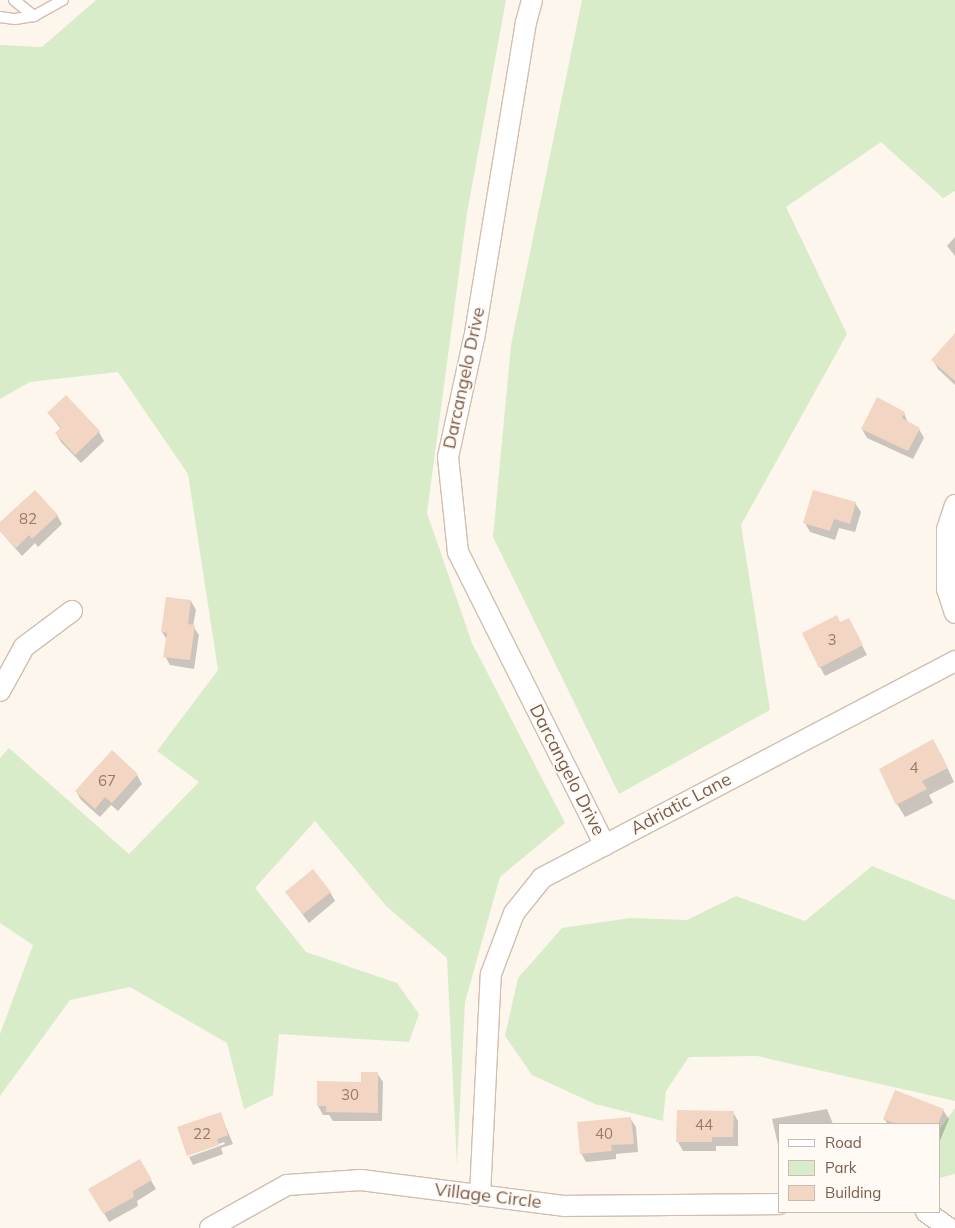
<!DOCTYPE html>
<html>
<head>
<meta charset="utf-8">
<style>
  body { margin:0 }
  #map { position:relative; width:955px; height:1228px; overflow:hidden; background:#fdf6ec; font-family:Mulish,sans-serif }
  div>[style] { position:absolute }
  .green>* { inset:0; background:#d8ecc9 }
  .shadow>* { inset:0; background:#0003 }
  .building>* { inset:0; background:#f3d5c3 }
  .roads { filter:drop-shadow(1px 0 #d1beb0) drop-shadow(-1px 0 #d1beb0) drop-shadow(0 1px #d1beb0) drop-shadow(0 -1px #d1beb0) }
  .lane>* { height:10px; margin:-5px; padding:0 5px; transform-origin:5px; border-radius:5px; background:#fff }
  .street>* { height:20px; margin:-10px; padding:0 10px; transform-origin:10px; border-radius:10px; background:#fff }
  span { translate:-50% -50%; white-space:nowrap; text-align:center; line-height:1.15; -webkit-text-stroke:4px #fffaf3; paint-order:stroke }
  .number-label { font-size:15px; color:#987a6a }
  .number-label span { -webkit-text-stroke-width:0 }
  .street-label { font-size:18px; color:#7a5c4d }
  .legend { position:absolute; left:778px; top:1123px; width:162px; height:90px; box-sizing:border-box; background:#fffaf3; border:1px solid #cabbb1; margin:0; padding:6px 9px; list-style:none; font-size:15px; color:#7a5c4d }
  .legend li { display:flex; align-items:center; gap:10px; height:25px }
  .legend b { width:25px; border:1px solid #cabbb1 }
</style>
</head>
<body>
<div id="map">
  <div class="green">
    <div style="clip-path:polygon(96px 0,506px 0,467px 213px,427px 513px,472px 643px,565px 823px,500px 877px,465px 1002px,457px 1165px,447px 958px,387px 907px,315px 821px,255px 888px,306px 952px,397px 983px,419px 1014px,409px 1042px,279px 1034px,273px 1095px,244px 1109px,227px 1043px,130px 987px,70px 1000px,0 1096px,0 1034px,33px 945px,0 923px,0 758px,9px 748px,129px 854px,199px 782px,157px 751px,218px 670px,188px 474px,118px 372px,30px 382px,0 399px,0 45px,42px 47px)"></div>
    <div style="clip-path:polygon(582px 0,955px 0,955px 191px,943px 198px,881px 142px,786px 207px,847px 334px,741px 525px,770px 710px,619px 794px,493px 537px,511px 345px)"></div>
    <div style="clip-path:polygon(872px 866px,955px 900px,955px 1101px,757px 1056px,689px 1057px,666px 1091px,663px 1121px,595px 1104px,532px 1075px,505px 1036px,518px 978px,562px 928px,630px 918px,687px 920px,736px 896px,805px 921px)"></div>
    <div style="clip-path:polygon(955px 1108px,955px 1174px,939px 1178px,939px 1130px)"></div>
  </div>
  <div class="shadow">
    <div style="clip-path:polygon(955px 237px,955px 256px,947px 246px)"></div>
    <div style="clip-path:polygon(955px 335px,955px 385px,938px 369px,933px 360px)"></div>
    <div style="clip-path:polygon(48px 413px,99px 432px,104px 441px,81px 463px,61px 442px,56px 433px,61px 429px)"></div>
    <div style="clip-path:polygon(904px 413px,908px 423px,919px 429px,924px 438px,913px 459px,867px 438px,862px 429px)"></div>
    <div style="clip-path:polygon(855px 503px,861px 512px,855px 532px,839px 528px,835px 540px,810px 532px,805px 523px)"></div>
    <div style="clip-path:polygon(57px 515px,62px 524px,38px 547px,35px 543px,22px 556px,0 531px,0 524px)"></div>
    <div style="clip-path:polygon(191px 601px,196px 610px,193px 626px,199px 635px,194px 669px,170px 665px,165px 656px,167px 640px,162px 632px)"></div>
    <div style="clip-path:polygon(853px 628px,867px 655px,825px 676px,820px 667px)"></div>
    <div style="clip-path:polygon(941px 754px,954px 782px,929px 795px,933px 803px,905px 817px,897px 804px)"></div>
    <div style="clip-path:polygon(137px 775px,142px 784px,118px 811px,111px 805px,100px 817px,81px 800px,76px 791px)"></div>
    <div style="clip-path:polygon(286px 892px,330px 892px,335px 901px,309px 923px)"></div>
    <div style="clip-path:polygon(377px 1073px,383px 1082px,382px 1121px,333px 1121px,329px 1115px,323px 1115px,318px 1106px)"></div>
    <div style="clip-path:polygon(895px 1091px,943px 1110px,949px 1119px,939px 1143px,939px 1124px,888px 1124px,884px 1119px)"></div>
    <div style="clip-path:polygon(827px 1109px,833px 1124px,779px 1124px,779px 1149px,772px 1119px)"></div>
    <div style="clip-path:polygon(733px 1112px,738px 1121px,738px 1146px,716px 1146px,716px 1151px,683px 1151px,678px 1142px)"></div>
    <div style="clip-path:polygon(220px 1113px,233px 1144px,221px 1148px,223px 1154px,193px 1165px,189px 1157px,225px 1144px,224px 1142px,188px 1155px)"></div>
    <div style="clip-path:polygon(630px 1118px,636px 1127px,638px 1152px,616px 1154px,616px 1159px,586px 1162px,581px 1153px)"></div>
    <div style="clip-path:polygon(139px 1160px,156px 1189px,137px 1201px,138px 1206px,109px 1222px,90px 1189px)"></div>
  </div>
  <div class="building">
    <div style="clip-path:polygon(955px 333px,955px 381px,931px 360px)"></div>
    <div style="clip-path:polygon(66px 395px,100px 431px,75px 455px,55px 433px,61px 427px,47px 413px)"></div>
    <div style="clip-path:polygon(877px 397px,905px 412px,902px 418px,920px 428px,908px 451px,861px 429px)"></div>
    <div style="clip-path:polygon(35px 490px,58px 515px,32px 539px,29px 535px,16px 548px,0 531px,0 522px)"></div>
    <div style="clip-path:polygon(813px 490px,856px 502px,850px 524px,834px 519px,830px 531px,803px 523px)"></div>
    <div style="clip-path:polygon(166px 597px,191px 600px,188px 624px,195px 625px,190px 660px,163px 657px,167px 633px,161px 632px)"></div>
    <div style="clip-path:polygon(837px 615px,840px 622px,849px 618px,863px 645px,819px 668px,802px 633px)"></div>
    <div style="clip-path:polygon(933px 739px,948px 768px,922px 781px,927px 789px,896px 805px,879px 769px)"></div>
    <div style="clip-path:polygon(112px 750px,138px 774px,112px 803px,105px 797px,95px 809px,75px 791px)"></div>
    <div style="clip-path:polygon(313px 869px,331px 892px,303px 914px,285px 892px)"></div>
    <div style="clip-path:polygon(361px 1072px,378px 1072px,378px 1113px,326px 1112px,326px 1106px,317px 1106px,317px 1081px,361px 1082px)"></div>
    <div style="clip-path:polygon(895px 1090px,944px 1109px,938px 1124px,896px 1124px,883px 1119px)"></div>
    <div style="clip-path:polygon(677px 1110px,734px 1111px,733px 1137px,712px 1137px,712px 1142px,676px 1142px)"></div>
    <div style="clip-path:polygon(221px 1112px,228px 1135px,217px 1139px,219px 1145px,187px 1156px,177px 1127px)"></div>
    <div style="clip-path:polygon(631px 1117px,634px 1144px,611px 1145px,612px 1151px,580px 1154px,577px 1122px)"></div>
    <div style="clip-path:polygon(140px 1159px,152px 1180px,133px 1191px,134px 1197px,103px 1214px,88px 1189px)"></div>
  </div>
  <div class="roads">
    <div class="lane">
      <div style="left:14px;top:0;width:26px;rotate:39deg"></div>
      <div style="left:0;top:17px;width:15px;rotate:8deg"></div>
      <div style="left:15px;top:19px;width:19px;rotate:-9deg"></div>
      <div style="left:34px;top:16px;width:33px;rotate:-29deg"></div>
    </div>
    <div class="street">
      <div style="left:532px;top:0;width:23px;rotate:105deg"></div>
      <div style="left:526px;top:22px;width:320px;rotate:99.3deg"></div>
      <div style="left:474px;top:338px;width:122px;rotate:102.3deg"></div>
      <div style="left:448px;top:457px;width:96px;rotate:84deg"></div>
      <div style="left:458px;top:552px;width:328px;rotate:63.4deg"></div>
      <div style="left:955px;top:505px;width:25px;rotate:108deg"></div>
      <div style="left:947px;top:529px;width:60px;rotate:90deg"></div>
      <div style="left:947px;top:589px;width:25px;rotate:72deg"></div>
      <div style="left:0;top:691px;width:50px;rotate:-61.4deg"></div>
      <div style="left:24px;top:647px;width:60px;rotate:-36.9deg"></div>
      <div style="left:480px;top:1195px;width:221px;rotate:-87.2deg"></div>
      <div style="left:491px;top:974px;width:65px;rotate:-69.3deg"></div>
      <div style="left:514px;top:913px;width:45px;rotate:-51.3deg"></div>
      <div style="left:542px;top:878px;width:467px;rotate:-27.7deg"></div>
      <div style="left:926px;top:1212px;width:28px;rotate:35deg"></div>
      <div style="left:210px;top:1228px;width:88px;rotate:-29.2deg"></div>
      <div style="left:287px;top:1185px;width:74px;rotate:-3.9deg"></div>
      <div style="left:361px;top:1180px;width:206px;rotate:7.3deg"></div>
      <div style="left:565px;top:1206px;width:214px;rotate:-0.5deg"></div>
    </div>
  </div>
  <div class="number-label">
    <span style="left:28px;top:519px">82</span>
    <span style="left:832px;top:640px">3</span>
    <span style="left:914px;top:768px">4</span>
    <span style="left:107px;top:781px">67</span>
    <span style="left:350px;top:1095px">30</span>
    <span style="left:704px;top:1125px">44</span>
    <span style="left:202px;top:1134px">22</span>
    <span style="left:604px;top:1134px">40</span>
  </div>
  <div class="street-label">
    <span style="left:464px;top:378px;rotate:-78deg">Darcangelo Drive</span>
    <span style="left:567px;top:770px;rotate:63deg">Darcangelo Drive</span>
    <span style="left:681px;top:804px;rotate:-28deg">Adriatic Lane</span>
    <span style="left:488px;top:1196px;rotate:7deg">Village Circle</span>
  </div>
  <ul class="legend">
  <li><b style="height:6px;background:#fff"></b>Road</li>
  <li><b style="height:14px;background:#d8ecc9"></b>Park</li>
  <li><b style="height:14px;background:#f3d5c3"></b>Building</li>
  </ul>
</div>
</body>
</html>
